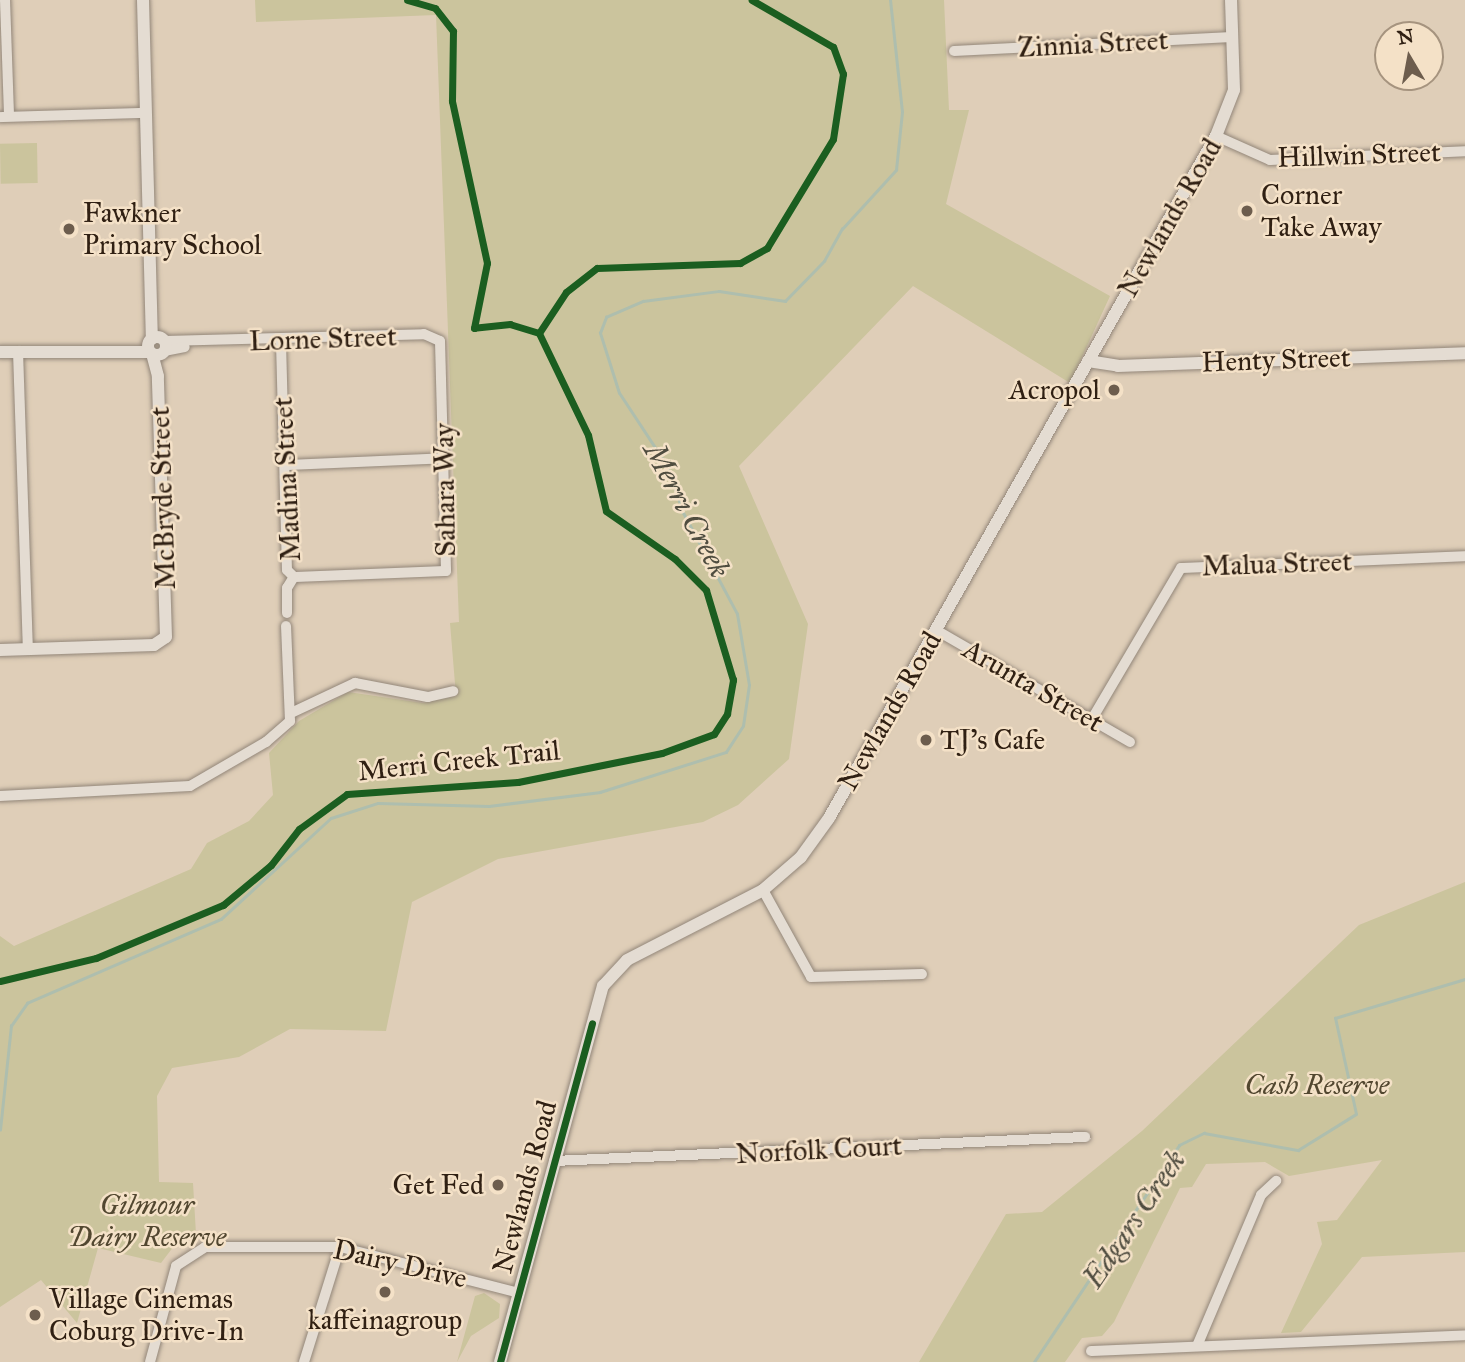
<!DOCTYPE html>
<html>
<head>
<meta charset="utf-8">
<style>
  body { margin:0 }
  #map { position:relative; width:1465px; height:1362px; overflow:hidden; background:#dfceb8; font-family:"IM FELL Great Primer",serif }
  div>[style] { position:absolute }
  .green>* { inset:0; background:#cbc49d; transform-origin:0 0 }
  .stream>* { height:2.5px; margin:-1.25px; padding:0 1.25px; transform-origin:1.25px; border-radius:1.25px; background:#aebeae }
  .roads { filter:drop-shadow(0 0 2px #928679) drop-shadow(0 0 2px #928679) }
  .minor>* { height:10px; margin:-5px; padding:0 5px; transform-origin:5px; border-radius:5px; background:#e4dcd2 }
  .tertiary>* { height:12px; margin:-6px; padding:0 6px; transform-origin:6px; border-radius:6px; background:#e4dcd2 }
  .tertiary>.ring { margin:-6px; padding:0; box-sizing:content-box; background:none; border:12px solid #e4dcd2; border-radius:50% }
  .cycleway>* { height:7px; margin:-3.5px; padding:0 3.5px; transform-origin:3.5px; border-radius:3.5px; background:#1b5e20 }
  .dots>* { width:19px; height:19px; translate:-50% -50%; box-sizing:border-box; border:4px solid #f4e1c7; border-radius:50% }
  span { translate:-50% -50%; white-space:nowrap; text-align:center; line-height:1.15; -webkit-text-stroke:5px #f4e1c7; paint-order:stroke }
  .street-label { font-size:28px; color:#302013 }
  .poi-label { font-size:28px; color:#302013 }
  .left { translate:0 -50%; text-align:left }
  .right { translate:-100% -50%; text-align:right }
  .park-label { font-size:28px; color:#524730; font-style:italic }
  .water-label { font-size:30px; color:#504d40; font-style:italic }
  .north { position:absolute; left:1374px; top:21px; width:70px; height:70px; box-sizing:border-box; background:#f4e1c7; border:2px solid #a6947f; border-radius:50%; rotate:350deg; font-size:19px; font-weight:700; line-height:28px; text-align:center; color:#302013 }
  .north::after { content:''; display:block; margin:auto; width:24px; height:32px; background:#6d5d4d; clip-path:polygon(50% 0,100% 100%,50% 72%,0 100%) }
</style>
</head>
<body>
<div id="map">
  <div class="green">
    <i style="clip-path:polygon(255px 0,944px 0,949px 110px,969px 110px,946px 204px,1110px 296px,1070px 383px,913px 286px,739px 466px,808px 624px,789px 759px,738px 805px,703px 822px,498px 859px,412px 902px,386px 1031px,290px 1029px,239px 1057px,172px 1068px,157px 1096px,159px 1182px,193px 1183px,196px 1234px,177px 1242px,161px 1263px,98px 1248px,77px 1323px,41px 1280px,0 1307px,0 936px,14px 946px,191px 869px,207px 843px,249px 821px,273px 795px,269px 753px,299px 721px,348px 692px,423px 703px,456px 696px,450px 623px,459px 622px,436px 15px,256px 22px)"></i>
    <i style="left:37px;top:143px;width:40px;height:37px;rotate:89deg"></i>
    <i style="clip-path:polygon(1465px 882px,1465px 1252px,1362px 1257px,1301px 1332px,1281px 1333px,1322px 1244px,1317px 1222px,1337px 1220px,1382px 1160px,1289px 1176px,1265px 1162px,1206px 1164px,1192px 1187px,1180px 1188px,1114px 1322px,1102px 1336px,1082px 1338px,1065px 1362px,919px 1362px,1006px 1214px,1042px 1212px,1142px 1131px,1359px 925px)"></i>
    <i style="clip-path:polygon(484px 1293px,500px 1304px,499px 1318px,471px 1336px,457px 1362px,475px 1296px)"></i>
  </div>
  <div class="stream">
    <i style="left:0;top:1130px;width:105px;rotate:-84deg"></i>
    <i style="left:11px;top:1026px;width:28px;rotate:-55deg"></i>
    <i style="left:27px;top:1003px;width:211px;rotate:-23.4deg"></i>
    <i style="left:221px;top:919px;width:149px;rotate:-42.6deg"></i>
    <i style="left:331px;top:818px;width:49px;rotate:-17.7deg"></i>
    <i style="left:378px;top:803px;width:111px;rotate:1.5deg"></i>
    <i style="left:489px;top:806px;width:112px;rotate:-7.2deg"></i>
    <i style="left:600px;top:792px;width:132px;rotate:-17.6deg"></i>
    <i style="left:726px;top:752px;width:31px;rotate:-57deg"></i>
    <i style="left:743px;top:726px;width:41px;rotate:-81.7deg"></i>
    <i style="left:749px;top:685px;width:72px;rotate:-99.6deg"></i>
    <i style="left:737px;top:614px;width:115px;rotate:-118.1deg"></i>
    <i style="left:683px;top:513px;width:50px;rotate:-108.8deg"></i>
    <i style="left:667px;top:466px;width:87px;rotate:-123.3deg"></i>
    <i style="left:619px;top:393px;width:63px;rotate:-107.6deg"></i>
    <i style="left:600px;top:333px;width:17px;rotate:-69deg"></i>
    <i style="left:606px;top:317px;width:40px;rotate:-23.4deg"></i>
    <i style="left:643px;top:301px;width:77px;rotate:-7.5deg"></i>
    <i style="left:719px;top:291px;width:67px;rotate:8.6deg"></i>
    <i style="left:785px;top:301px;width:56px;rotate:-45.7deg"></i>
    <i style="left:824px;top:261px;width:37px;rotate:-61deg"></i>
    <i style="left:842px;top:229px;width:80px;rotate:-47.5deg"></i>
    <i style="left:896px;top:170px;width:58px;rotate:-84.1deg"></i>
    <i style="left:902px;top:112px;width:113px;rotate:-96.1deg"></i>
    <i style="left:1034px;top:1362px;width:261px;rotate:-56.2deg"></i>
    <i style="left:1179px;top:1145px;width:28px;rotate:-26deg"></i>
    <i style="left:1204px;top:1133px;width:96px;rotate:10.3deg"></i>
    <i style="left:1298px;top:1150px;width:68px;rotate:-31.8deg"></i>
    <i style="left:1356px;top:1114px;width:98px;rotate:-102.3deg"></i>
    <i style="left:1335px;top:1018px;width:136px;rotate:-16.7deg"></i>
  </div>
  <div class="roads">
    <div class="minor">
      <i style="left:5px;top:0;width:116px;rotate:88deg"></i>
      <i style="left:954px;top:51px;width:278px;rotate:-2.9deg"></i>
      <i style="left:0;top:117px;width:143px;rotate:-1.6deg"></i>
      <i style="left:1216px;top:136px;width:59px;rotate:24deg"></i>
      <i style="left:1270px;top:160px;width:195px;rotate:-2.6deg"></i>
      <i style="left:165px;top:341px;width:259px;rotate:-1.5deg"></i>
      <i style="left:424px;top:334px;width:17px;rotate:24deg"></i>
      <i style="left:440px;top:341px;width:230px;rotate:88.5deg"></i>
      <i style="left:446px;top:571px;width:152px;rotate:177.7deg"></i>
      <i style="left:281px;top:342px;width:228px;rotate:88.5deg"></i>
      <i style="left:287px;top:570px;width:10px;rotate:45deg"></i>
      <i style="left:18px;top:351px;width:298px;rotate:88.1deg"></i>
      <i style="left:164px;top:351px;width:21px;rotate:-11deg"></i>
      <i style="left:287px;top:465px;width:158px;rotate:-2.5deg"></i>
      <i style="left:287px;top:613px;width:25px;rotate:-90deg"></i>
      <i style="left:287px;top:588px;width:13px;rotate:-58deg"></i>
      <i style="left:936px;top:630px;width:224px;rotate:30deg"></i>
      <i style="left:291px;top:713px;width:71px;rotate:-25.1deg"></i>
      <i style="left:355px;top:683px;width:74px;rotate:10.9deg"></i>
      <i style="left:428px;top:697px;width:26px;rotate:-13deg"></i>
      <i style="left:1092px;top:719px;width:175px;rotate:-59.5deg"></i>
      <i style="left:1181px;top:568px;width:284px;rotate:-2.4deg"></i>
      <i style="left:0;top:796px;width:190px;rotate:-3deg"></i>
      <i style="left:190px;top:786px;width:88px;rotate:-30.1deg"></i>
      <i style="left:266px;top:742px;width:32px;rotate:-41deg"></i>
      <i style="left:290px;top:721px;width:95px;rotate:-92.4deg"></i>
      <i style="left:763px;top:890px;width:99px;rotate:61.1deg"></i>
      <i style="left:811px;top:977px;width:111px;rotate:-1.5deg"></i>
      <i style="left:554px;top:1161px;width:532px;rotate:-2.59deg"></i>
      <i style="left:1197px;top:1346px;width:164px;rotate:-67deg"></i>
      <i style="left:1261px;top:1195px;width:21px;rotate:-43deg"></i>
      <i style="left:1091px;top:1351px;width:374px;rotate:-2.4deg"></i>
      <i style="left:150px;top:1362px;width:99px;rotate:-74.8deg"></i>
      <i style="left:176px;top:1266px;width:35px;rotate:-33deg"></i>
      <i style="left:205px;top:1247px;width:135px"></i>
      <i style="left:340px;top:1247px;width:185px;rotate:14.4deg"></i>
      <i style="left:304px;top:1362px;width:121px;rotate:-72.6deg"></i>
    </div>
    <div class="tertiary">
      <i style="left:143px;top:0;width:339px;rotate:88.5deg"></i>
      <i class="ring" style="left:148px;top:337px;width:6px;height:6px"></i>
      <i style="left:0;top:352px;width:150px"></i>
      <i style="left:1088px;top:361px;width:30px;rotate:9deg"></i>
      <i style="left:1118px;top:366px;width:347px;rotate:-2.1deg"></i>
      <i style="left:0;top:650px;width:154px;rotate:-1.9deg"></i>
      <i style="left:154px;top:645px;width:14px;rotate:-34deg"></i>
      <i style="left:166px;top:637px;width:261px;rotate:-91.8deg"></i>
      <i style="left:158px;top:376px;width:23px;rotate:-105deg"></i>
      <i style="left:500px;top:1362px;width:390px;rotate:-74.7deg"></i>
      <i style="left:603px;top:986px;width:35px;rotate:-47deg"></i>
      <i style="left:627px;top:960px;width:153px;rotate:-27.2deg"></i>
      <i style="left:763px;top:890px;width:50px;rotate:-41deg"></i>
      <i style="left:801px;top:857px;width:48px;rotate:-54.3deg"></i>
      <i style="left:829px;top:818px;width:784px;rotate:-60.43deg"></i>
      <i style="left:1216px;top:136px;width:49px;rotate:-68.6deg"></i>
      <i style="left:1234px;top:90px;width:90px;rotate:-91.9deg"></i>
    </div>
  </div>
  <div class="cycleway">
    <i style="left:539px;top:333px;width:49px;rotate:-56.6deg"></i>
    <i style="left:566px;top:292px;width:39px;rotate:-38deg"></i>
    <i style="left:597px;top:268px;width:143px;rotate:-2deg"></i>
    <i style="left:740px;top:263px;width:31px;rotate:-29deg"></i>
    <i style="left:767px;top:248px;width:127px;rotate:-58.8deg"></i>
    <i style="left:833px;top:139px;width:66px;rotate:-81.3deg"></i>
    <i style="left:843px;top:74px;width:29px;rotate:-110deg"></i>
    <i style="left:833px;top:47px;width:94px;rotate:-149.9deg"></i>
    <i style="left:0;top:981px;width:99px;rotate:-13.5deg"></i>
    <i style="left:96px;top:958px;width:138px;rotate:-22.7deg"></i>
    <i style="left:223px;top:905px;width:62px;rotate:-39.8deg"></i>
    <i style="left:271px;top:865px;width:46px;rotate:-52.1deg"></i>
    <i style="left:299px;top:829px;width:59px;rotate:-36.1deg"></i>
    <i style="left:347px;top:794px;width:171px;rotate:-4deg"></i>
    <i style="left:518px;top:782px;width:147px;rotate:-11.4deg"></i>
    <i style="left:662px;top:753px;width:55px;rotate:-20.1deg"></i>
    <i style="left:714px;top:734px;width:24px;rotate:-57deg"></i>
    <i style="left:727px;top:714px;width:35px;rotate:-80deg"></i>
    <i style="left:733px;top:680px;width:94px;rotate:-106.7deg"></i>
    <i style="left:706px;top:590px;width:44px;rotate:-135deg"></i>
    <i style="left:675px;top:559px;width:84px;rotate:-145.2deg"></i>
    <i style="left:606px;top:511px;width:78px;rotate:-103.3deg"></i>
    <i style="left:588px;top:435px;width:113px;rotate:-115.7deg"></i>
    <i style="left:539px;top:333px;width:30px;rotate:-163deg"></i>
    <i style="left:510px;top:324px;width:36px;rotate:174deg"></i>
    <i style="left:474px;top:328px;width:66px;rotate:-78.7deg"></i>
    <i style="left:487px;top:263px;width:166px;rotate:-102.2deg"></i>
    <i style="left:452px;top:101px;width:70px;rotate:-89.2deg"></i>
    <i style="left:453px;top:31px;width:29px;rotate:-128deg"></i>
    <i style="left:435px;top:8px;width:29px;rotate:-164deg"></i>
    <i style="left:500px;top:1362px;width:351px;rotate:-74.8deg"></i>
  </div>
  <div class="dots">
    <i style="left:1247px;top:211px;background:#6d5d4d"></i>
    <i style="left:69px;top:229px;background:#6d5d4d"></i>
    <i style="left:1114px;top:390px;background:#6d5d4d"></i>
    <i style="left:926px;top:740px;background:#6d5d4d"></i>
    <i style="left:498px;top:1185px;background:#6d5d4d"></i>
    <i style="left:385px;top:1292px;background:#6d5d4d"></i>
    <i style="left:35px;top:1315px;background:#6d5d4d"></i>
  </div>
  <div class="street-label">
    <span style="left:1093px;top:44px;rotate:-3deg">Zinnia Street</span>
    <span style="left:1359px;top:155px;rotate:-2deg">Hillwin Street</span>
    <span style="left:1170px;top:218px;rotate:-60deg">Newlands Road</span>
    <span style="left:323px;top:339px;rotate:-2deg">Lorne Street</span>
    <span style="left:1276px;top:360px;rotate:-2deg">Henty Street</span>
    <span style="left:287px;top:479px;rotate:-93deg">Madina Street</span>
    <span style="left:445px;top:490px;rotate:-91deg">Sahara Way</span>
    <span style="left:163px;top:498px;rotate:-92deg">McBryde Street</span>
    <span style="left:1277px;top:564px;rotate:-2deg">Malua Street</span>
    <span style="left:1033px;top:686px;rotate:30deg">Arunta Street</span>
    <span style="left:890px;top:711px;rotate:-60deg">Newlands Road</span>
    <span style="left:459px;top:761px;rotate:-6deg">Merri Creek Trail</span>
    <span style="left:819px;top:1150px;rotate:-3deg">Norfolk Court</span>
    <span style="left:525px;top:1187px;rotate:-75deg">Newlands Road</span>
    <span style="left:400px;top:1264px;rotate:13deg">Dairy Drive</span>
  </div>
  <div class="poi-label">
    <span class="left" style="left:1261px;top:211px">Corner<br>Take Away</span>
    <span class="left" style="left:83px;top:229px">Fawkner<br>Primary School</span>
    <span class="right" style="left:1100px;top:390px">Acropol</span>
    <span class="left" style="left:940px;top:740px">TJ's Cafe</span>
    <span class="right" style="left:484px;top:1185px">Get Fed</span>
    <span class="left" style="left:49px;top:1315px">Village Cinemas<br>Coburg Drive-In</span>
    <span style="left:385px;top:1320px">kaffeinagroup</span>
  </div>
  <div class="park-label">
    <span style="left:1317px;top:1085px">Cash Reserve</span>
    <span style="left:147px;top:1221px">Gilmour<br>Dairy Reserve</span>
  </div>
  <div class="water-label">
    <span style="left:687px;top:510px;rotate:62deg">Merri Creek</span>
    <span style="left:1134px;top:1219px;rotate:-56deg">Edgars Creek</span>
  </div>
  <div class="north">N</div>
</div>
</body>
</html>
